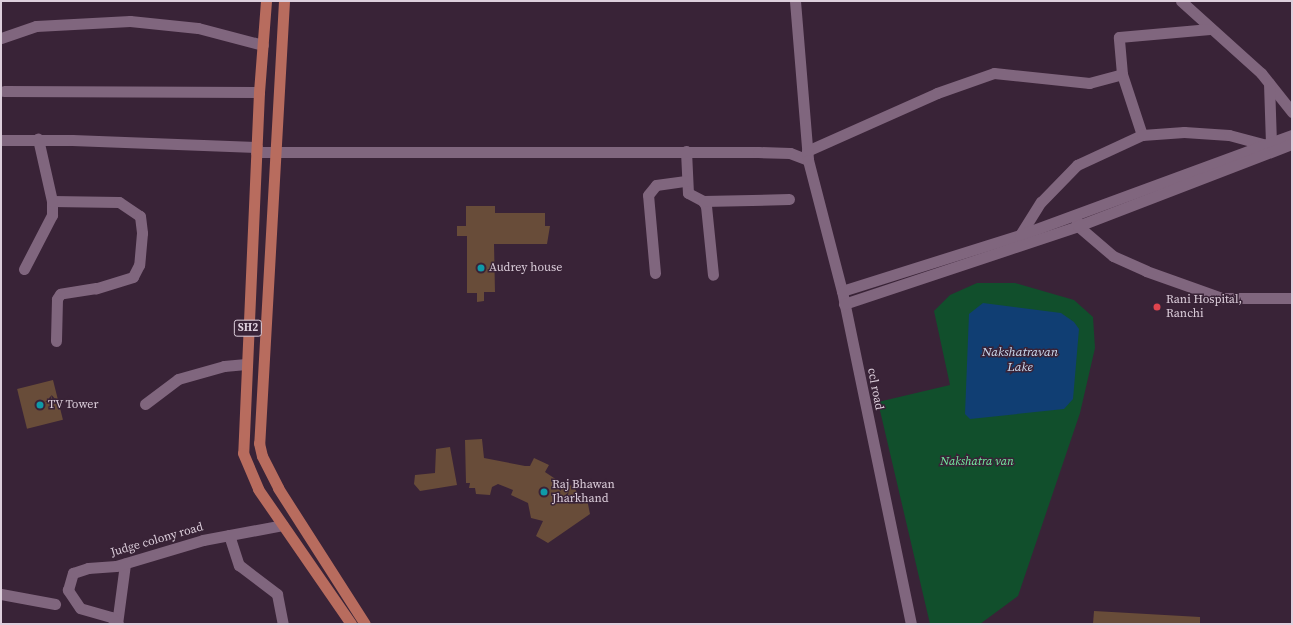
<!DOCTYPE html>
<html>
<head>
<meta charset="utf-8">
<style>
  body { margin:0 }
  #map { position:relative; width:1293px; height:625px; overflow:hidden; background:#392337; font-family:"Source Serif 4",serif }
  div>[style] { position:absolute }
  .green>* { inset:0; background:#114f2c }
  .water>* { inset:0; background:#103e73 }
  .building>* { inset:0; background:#684c39; transform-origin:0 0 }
  .minor>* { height:11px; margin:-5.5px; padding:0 5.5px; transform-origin:5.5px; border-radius:5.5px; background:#80667e }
  .tertiary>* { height:11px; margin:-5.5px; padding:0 5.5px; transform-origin:5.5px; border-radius:5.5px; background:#80667e }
  .secondary>* { height:11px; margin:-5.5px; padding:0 5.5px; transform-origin:5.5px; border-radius:5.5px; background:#80667e }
  .primary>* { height:11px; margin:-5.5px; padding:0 5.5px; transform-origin:5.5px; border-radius:5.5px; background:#b86c5e }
  .dots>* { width:11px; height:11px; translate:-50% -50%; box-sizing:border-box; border:2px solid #392337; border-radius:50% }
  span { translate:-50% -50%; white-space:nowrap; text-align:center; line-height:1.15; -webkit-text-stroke:3px #392337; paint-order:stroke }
  .shield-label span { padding:1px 3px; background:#392337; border:1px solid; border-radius:3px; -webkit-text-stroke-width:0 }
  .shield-label { font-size:11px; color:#ddcfdc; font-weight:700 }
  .poi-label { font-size:12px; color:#ddcfdc }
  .left { translate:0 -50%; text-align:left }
  .street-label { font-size:12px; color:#ddcfdc }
  .park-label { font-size:12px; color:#74f3a3; font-style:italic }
  .water-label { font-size:13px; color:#ceddf1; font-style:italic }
  .frame { position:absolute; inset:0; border:2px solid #ddcfdc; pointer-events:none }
</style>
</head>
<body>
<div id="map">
  <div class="green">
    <i style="clip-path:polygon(977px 283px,1015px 283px,1074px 300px,1093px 317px,1095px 348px,1080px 413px,1018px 596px,980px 624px,930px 624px,878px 402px,950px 385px,934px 311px,950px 295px)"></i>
  </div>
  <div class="water">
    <i style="clip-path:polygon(983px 303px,1061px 313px,1074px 322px,1079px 329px,1073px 399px,1064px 409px,970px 419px,965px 414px,969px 314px)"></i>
  </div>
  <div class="building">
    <i style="clip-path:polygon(466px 206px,495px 206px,495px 213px,545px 213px,545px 226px,550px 226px,547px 244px,494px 244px,495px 292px,484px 292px,484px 301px,477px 302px,477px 293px,467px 293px,467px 236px,457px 236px,457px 226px,466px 226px)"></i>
    <i style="left:53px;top:380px;width:41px;height:37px;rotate:76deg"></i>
    <i style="clip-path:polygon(482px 439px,484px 458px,525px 466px,530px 466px,534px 458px,549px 465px,545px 472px,563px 484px,573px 486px,580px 497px,587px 499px,590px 514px,548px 543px,536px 536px,543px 521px,531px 518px,528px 503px,511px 495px,513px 490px,498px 484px,492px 487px,490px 495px,476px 494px,475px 488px,469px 488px,470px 483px,466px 483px,465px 440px)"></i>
    <i style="clip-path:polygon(450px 447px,457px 485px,420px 491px,414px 484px,415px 475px,435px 473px,436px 449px)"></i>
    <i style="clip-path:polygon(1094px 611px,1200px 617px,1200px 624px,1093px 624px)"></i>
  </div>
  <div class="minor">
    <i style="left:1181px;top:1px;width:108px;rotate:42deg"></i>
    <i style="left:1261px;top:73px;width:50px;rotate:51.5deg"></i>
    <i style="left:1px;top:38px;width:37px;rotate:-19deg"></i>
    <i style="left:36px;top:26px;width:94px;rotate:-3deg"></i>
    <i style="left:130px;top:21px;width:68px;rotate:5.9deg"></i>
    <i style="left:198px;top:28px;width:67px;rotate:14.7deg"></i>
    <i style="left:1269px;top:83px;width:60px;rotate:88.1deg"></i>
    <i style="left:4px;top:91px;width:255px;rotate:0.2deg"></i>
    <i style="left:1142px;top:135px;width:64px;rotate:-108.2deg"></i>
    <i style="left:1122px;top:74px;width:37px;rotate:-95deg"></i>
    <i style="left:1119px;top:37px;width:91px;rotate:-5deg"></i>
    <i style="left:686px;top:151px;width:42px;rotate:87.3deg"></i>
    <i style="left:688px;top:193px;width:17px;rotate:28deg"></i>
    <i style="left:703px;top:201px;width:6px;rotate:59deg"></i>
    <i style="left:706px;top:206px;width:69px;rotate:84.2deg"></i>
    <i style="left:807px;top:151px;width:142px;rotate:-24deg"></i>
    <i style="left:937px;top:93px;width:60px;rotate:-19.3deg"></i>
    <i style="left:994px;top:73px;width:96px;rotate:6deg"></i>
    <i style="left:1089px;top:83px;width:34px;rotate:-15deg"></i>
    <i style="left:256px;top:152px;width:502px"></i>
    <i style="left:758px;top:152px;width:32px;rotate:2deg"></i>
    <i style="left:790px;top:153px;width:19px;rotate:21deg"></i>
    <i style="left:52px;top:201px;width:67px;rotate:0.9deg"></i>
    <i style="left:119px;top:202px;width:25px;rotate:34deg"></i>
    <i style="left:140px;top:216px;width:17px;rotate:83deg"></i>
    <i style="left:142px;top:233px;width:32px;rotate:95deg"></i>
    <i style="left:139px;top:265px;width:13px;rotate:117deg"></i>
    <i style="left:133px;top:277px;width:39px;rotate:163deg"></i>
    <i style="left:96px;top:288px;width:36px;rotate:171deg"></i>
    <i style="left:60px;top:294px;width:6px;rotate:121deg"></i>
    <i style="left:57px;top:299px;width:42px;rotate:91.4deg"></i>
    <i style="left:703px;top:201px;width:86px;rotate:-1.3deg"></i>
    <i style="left:1076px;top:218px;width:8px;rotate:76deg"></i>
    <i style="left:1078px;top:226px;width:46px;rotate:40.6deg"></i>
    <i style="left:1113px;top:256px;width:36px;rotate:24deg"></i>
    <i style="left:1146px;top:271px;width:81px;rotate:19.6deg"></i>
    <i style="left:1222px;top:298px;width:70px"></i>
    <i style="left:1020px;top:235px;width:39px;rotate:-58deg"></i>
    <i style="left:1041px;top:202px;width:52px;rotate:-45.8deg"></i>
    <i style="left:1077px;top:165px;width:72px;rotate:-24.8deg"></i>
    <i style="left:1142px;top:135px;width:42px;rotate:-4.1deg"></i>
    <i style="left:1184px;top:132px;width:45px;rotate:3.8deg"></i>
    <i style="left:1229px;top:135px;width:38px;rotate:15deg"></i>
    <i style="left:24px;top:269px;width:61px;rotate:-62.6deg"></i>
    <i style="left:52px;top:215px;width:14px;rotate:-90deg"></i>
    <i style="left:52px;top:201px;width:64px;rotate:-102.7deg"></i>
    <i style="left:655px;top:273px;width:78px;rotate:-95.1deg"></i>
    <i style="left:648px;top:195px;width:13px;rotate:-51deg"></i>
    <i style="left:656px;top:185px;width:30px;rotate:-8deg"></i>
    <i style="left:145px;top:404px;width:41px;rotate:-37.1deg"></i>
    <i style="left:178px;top:379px;width:48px;rotate:-15.8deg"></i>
    <i style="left:224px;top:366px;width:22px;rotate:-5deg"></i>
    <i style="left:229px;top:535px;width:32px;rotate:72deg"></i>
    <i style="left:239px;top:565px;width:48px;rotate:37.3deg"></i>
    <i style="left:277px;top:594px;width:31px;rotate:79deg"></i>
    <i style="left:1px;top:594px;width:55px;rotate:10.5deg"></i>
    <i style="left:117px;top:624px;width:61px;rotate:-82.4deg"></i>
    <i style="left:118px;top:624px;width:10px;rotate:-135deg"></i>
    <i style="left:111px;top:617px;width:32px;rotate:-164deg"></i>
    <i style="left:80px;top:608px;width:22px;rotate:-124deg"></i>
    <i style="left:68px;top:590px;width:18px;rotate:-74deg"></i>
    <i style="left:73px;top:573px;width:16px;rotate:-18deg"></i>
    <i style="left:88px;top:568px;width:28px;rotate:-4deg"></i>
    <i style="left:116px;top:566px;width:91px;rotate:-16.6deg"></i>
    <i style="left:203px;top:540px;width:81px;rotate:-10.6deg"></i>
  </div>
  <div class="tertiary">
    <i style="left:795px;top:1px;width:160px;rotate:85.3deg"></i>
    <i style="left:808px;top:160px;width:135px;rotate:75.5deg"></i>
    <i style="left:842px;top:291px;width:340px;rotate:78.3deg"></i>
    <i style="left:1px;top:140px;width:71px"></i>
    <i style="left:72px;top:140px;width:185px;rotate:2.2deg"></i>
  </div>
  <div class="secondary">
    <i style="left:842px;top:291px;width:187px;rotate:-17.5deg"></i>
    <i style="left:1020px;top:235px;width:290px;rotate:-20.2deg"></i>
    <i style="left:844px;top:304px;width:247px;rotate:-18.4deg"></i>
    <i style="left:1078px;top:226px;width:229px;rotate:-21deg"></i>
  </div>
  <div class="primary">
    <i style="left:266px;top:1px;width:91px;rotate:94.4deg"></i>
    <i style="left:259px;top:92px;width:361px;rotate:92.5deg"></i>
    <i style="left:243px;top:453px;width:39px;rotate:67deg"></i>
    <i style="left:258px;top:489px;width:164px;rotate:55.4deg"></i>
    <i style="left:284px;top:1px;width:443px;rotate:93.2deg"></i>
    <i style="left:259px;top:443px;width:13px;rotate:77deg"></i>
    <i style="left:262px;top:456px;width:36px;rotate:63deg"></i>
    <i style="left:278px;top:488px;width:161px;rotate:57.4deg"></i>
  </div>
  <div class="dots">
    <i style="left:481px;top:268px;background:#0f9aa8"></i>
    <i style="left:1157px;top:307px;background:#e0444e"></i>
    <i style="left:40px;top:405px;background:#0f9aa8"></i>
    <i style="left:544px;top:492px;background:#0f9aa8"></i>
  </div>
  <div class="shield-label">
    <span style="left:248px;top:328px">SH2</span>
  </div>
  <div class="poi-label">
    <span class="left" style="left:489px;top:268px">Audrey house</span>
    <span class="left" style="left:1166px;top:307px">Rani Hospital,<br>Ranchi</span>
    <span class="left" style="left:48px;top:405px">TV Tower</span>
    <span class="left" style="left:552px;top:492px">Raj Bhawan<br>Jharkhand</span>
  </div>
  <div class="street-label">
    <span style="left:875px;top:389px;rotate:79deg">ccl road</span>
    <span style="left:157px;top:540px;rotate:-16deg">Judge colony road</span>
  </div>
  <div class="park-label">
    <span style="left:977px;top:462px">Nakshatra van</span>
  </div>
  <div class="water-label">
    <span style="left:1020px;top:360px">Nakshatravan<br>Lake</span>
  </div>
  <div class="frame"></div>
</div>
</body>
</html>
